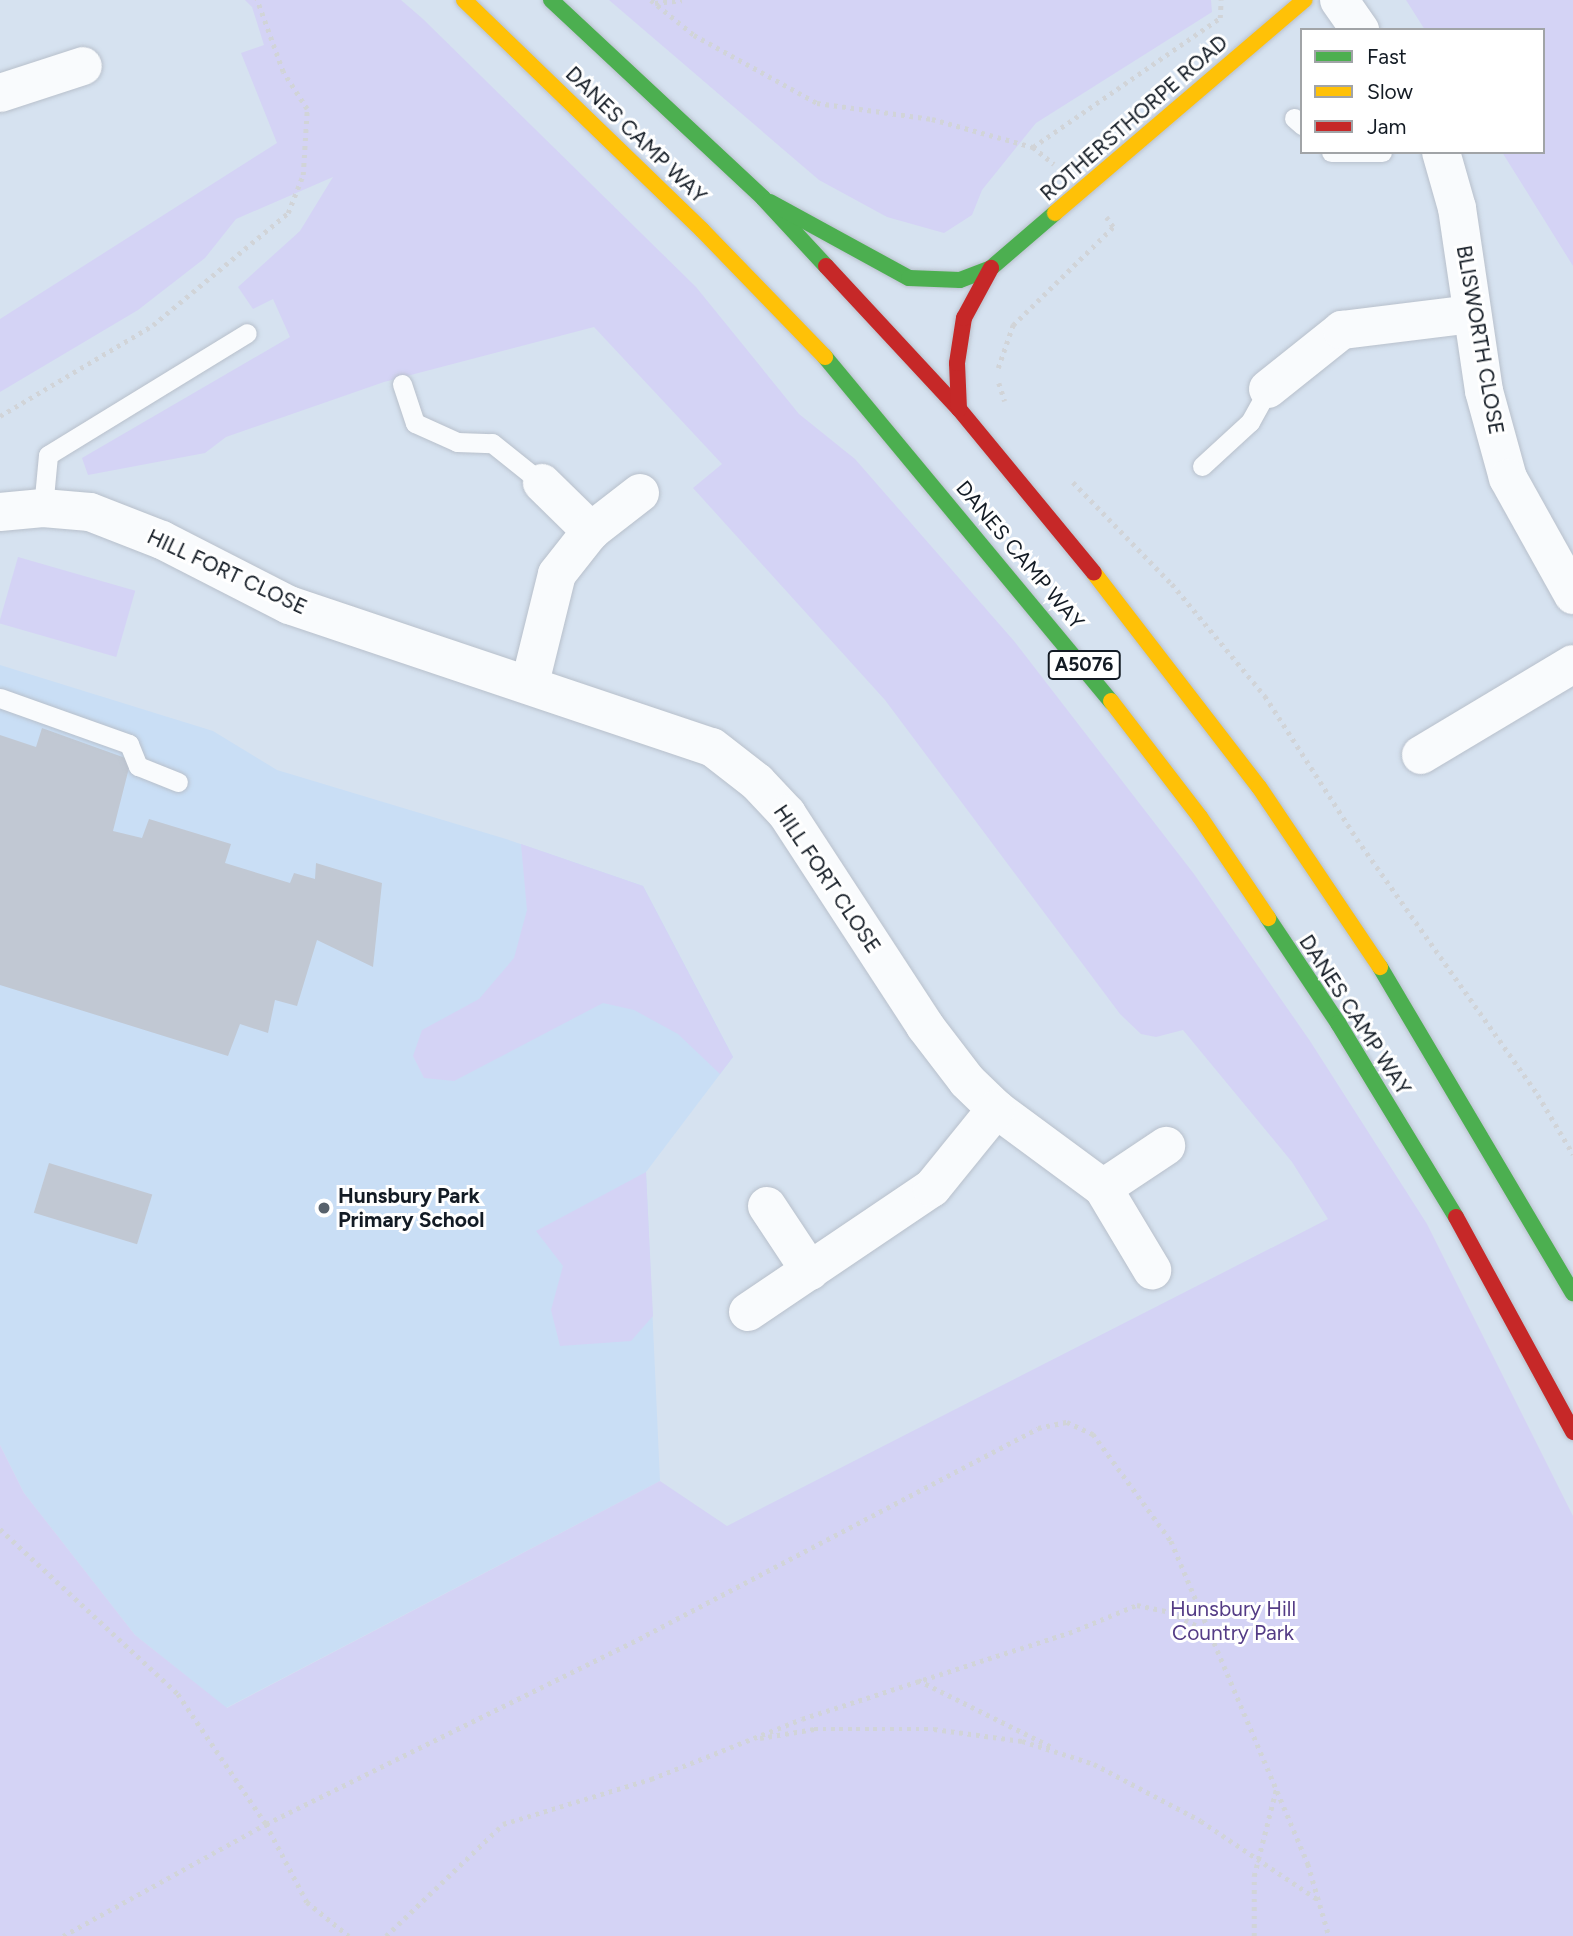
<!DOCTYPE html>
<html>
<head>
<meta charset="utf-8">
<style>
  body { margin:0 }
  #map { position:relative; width:1573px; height:1936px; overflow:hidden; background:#d6e2f0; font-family:Figtree,sans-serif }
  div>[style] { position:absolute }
  .built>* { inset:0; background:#c9def5 }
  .green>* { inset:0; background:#d4d3f5; transform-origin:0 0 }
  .building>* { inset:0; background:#c1c8d3; transform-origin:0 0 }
  .path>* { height:4.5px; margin-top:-2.25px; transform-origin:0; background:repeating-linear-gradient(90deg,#d1d4d8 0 3.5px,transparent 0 8.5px) }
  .roads { filter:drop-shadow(0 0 2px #b8c0cb) drop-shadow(0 0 2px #b8c0cb) }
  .lane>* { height:19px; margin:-9.5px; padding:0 9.5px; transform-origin:9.5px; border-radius:9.5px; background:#f9fbfd }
  .street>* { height:38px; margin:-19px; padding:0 19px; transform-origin:19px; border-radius:19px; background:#f9fbfd }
  .fast>* { height:16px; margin:-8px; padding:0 8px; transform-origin:8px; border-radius:8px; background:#4caf50 }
  .slow>* { height:16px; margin:-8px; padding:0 8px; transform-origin:8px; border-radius:8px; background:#ffc107 }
  .jam>* { height:16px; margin:-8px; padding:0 8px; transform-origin:8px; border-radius:8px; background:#c62828 }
  .dots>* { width:19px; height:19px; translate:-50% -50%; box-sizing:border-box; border:4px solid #fff; border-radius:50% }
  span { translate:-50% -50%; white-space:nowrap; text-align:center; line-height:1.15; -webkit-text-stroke:6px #fff; paint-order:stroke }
  .shield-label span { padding:2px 5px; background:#fff; border:2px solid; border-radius:5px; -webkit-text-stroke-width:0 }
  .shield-label { font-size:19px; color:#131b24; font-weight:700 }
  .street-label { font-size:21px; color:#131b24 }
  .poi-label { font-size:21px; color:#131b24; font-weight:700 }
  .left { translate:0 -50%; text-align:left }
  .park-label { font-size:21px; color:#543c86 }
  .legend { position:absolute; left:1300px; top:28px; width:245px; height:126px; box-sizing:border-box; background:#fff; border:2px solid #a1a4a7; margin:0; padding:9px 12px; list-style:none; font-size:21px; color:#131b24 }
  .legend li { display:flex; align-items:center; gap:14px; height:35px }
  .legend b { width:35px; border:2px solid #a1a4a7 }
</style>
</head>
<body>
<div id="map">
  <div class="built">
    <i style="clip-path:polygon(0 665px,213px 731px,277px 770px,506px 839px,643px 886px,733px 1057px,646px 1172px,660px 1481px,226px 1708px,135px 1635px,24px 1493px,0 1445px)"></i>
  </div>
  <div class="green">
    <i style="clip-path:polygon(245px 0,401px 0,423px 19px,696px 287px,799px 414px,855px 459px,1014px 641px,1194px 874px,1310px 1041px,1427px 1224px,1573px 1516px,1573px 1936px,0 1936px,0 1445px,24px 1493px,135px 1635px,227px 1708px,660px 1481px,727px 1526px,1328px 1219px,1292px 1162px,1183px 1030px,1156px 1037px,1141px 1034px,1120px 1014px,885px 700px,693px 488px,722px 464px,594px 327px,384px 382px,226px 437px,205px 453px,88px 475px,82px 458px,290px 337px,273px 299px,253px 309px,238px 287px,300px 231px,333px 177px,236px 219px,205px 258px,138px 310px,0 392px,0 319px,277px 143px,241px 53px,264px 45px,252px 7px)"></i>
    <i style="clip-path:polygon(609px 0,1211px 0,1212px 12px,1036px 123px,982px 190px,972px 215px,944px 233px,887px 217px,819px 180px)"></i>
    <i style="clip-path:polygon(1406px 0,1573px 0,1573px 266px,1502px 152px,1543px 152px,1543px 30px,1425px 30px)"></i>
    <i style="left:18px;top:557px;width:122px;height:69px;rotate:16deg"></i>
    <i style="clip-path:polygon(521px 844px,643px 886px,733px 1057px,720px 1074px,678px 1034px,634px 1010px,603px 1003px,454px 1081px,424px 1078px,413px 1056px,422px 1030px,479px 999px,514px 958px,527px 910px)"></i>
    <i style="clip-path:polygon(646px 1172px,653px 1316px,631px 1341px,560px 1346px,551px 1310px,563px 1266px,536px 1231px)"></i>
  </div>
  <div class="building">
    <i style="clip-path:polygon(42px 728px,131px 760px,113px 831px,142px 838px,149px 819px,231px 844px,225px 863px,290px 883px,294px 873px,315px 879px,316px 863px,382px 883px,373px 967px,317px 940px,297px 1006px,275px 1000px,268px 1033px,240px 1024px,228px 1056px,0 985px,0 735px,36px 747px)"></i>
    <i style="left:49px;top:1163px;width:108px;height:52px;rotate:17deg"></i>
  </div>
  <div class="path">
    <i style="left:651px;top:0;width:55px;rotate:39.1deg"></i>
    <i style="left:694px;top:35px;width:141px;rotate:28.9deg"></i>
    <i style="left:817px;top:103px;width:116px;rotate:7.9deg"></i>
    <i style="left:932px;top:119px;width:105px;rotate:15.5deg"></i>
    <i style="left:1033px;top:147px;width:27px;rotate:39deg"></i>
    <i style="left:655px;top:3px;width:27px;rotate:-6deg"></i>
    <i style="left:1033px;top:147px;width:227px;rotate:-34.6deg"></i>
    <i style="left:1220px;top:18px;width:18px;rotate:-87deg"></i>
    <i style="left:998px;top:368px;width:46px;rotate:-70.8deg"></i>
    <i style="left:1013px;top:325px;width:140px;rotate:-44.4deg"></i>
    <i style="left:1113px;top:227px;width:12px;rotate:-125deg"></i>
    <i style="left:999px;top:383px;width:19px;rotate:72deg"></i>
    <i style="left:0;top:416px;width:178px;rotate:-30.7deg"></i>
    <i style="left:153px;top:325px;width:175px;rotate:-39.7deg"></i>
    <i style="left:288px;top:213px;width:41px;rotate:-68.5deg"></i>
    <i style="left:303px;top:175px;width:66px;rotate:-86.5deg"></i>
    <i style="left:307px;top:109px;width:44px;rotate:-123deg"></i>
    <i style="left:283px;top:72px;width:77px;rotate:-109.9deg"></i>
    <i style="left:1073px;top:482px;width:142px;rotate:45.9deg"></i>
    <i style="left:1172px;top:584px;width:146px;rotate:50.3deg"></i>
    <i style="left:1265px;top:696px;width:170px;rotate:57.2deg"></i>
    <i style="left:1357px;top:839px;width:314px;rotate:54.7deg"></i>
    <i style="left:1538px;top:1095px;width:69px;rotate:59.3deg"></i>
    <i style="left:0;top:1529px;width:243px;rotate:42.8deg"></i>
    <i style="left:178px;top:1694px;width:157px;rotate:55.9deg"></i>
    <i style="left:266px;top:1824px;width:88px;rotate:62.3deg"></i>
    <i style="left:307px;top:1902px;width:54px;rotate:39deg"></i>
    <i style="left:918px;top:1680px;width:152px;rotate:26.6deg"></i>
    <i style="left:760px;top:1738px;width:55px;rotate:-9.5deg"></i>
    <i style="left:814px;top:1729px;width:120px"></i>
    <i style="left:934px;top:1729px;width:89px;rotate:7.8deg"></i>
    <i style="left:1022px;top:1741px;width:76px;rotate:17.7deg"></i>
    <i style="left:1094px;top:1764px;width:121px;rotate:28deg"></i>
    <i style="left:1201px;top:1821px;width:140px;rotate:33.9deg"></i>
    <i style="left:63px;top:1936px;width:232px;rotate:-28.9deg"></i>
    <i style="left:266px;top:1824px;width:424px;rotate:-26.4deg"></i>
    <i style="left:646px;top:1635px;width:443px;rotate:-27.8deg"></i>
    <i style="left:1038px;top:1428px;width:30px;rotate:-12deg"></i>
    <i style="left:1067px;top:1422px;width:29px;rotate:25deg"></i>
    <i style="left:1093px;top:1434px;width:132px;rotate:53.9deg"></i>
    <i style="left:1171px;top:1541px;width:351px;rotate:67deg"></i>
    <i style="left:1308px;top:1864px;width:75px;rotate:73.7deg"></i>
    <i style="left:386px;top:1936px;width:162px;rotate:-43.7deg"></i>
    <i style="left:503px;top:1824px;width:155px;rotate:-16.9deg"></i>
    <i style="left:651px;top:1779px;width:162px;rotate:-21.7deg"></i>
    <i style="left:802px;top:1719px;width:281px;rotate:-17.9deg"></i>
    <i style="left:1069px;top:1633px;width:74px;rotate:-22.4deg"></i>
    <i style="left:1137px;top:1605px;width:34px;rotate:12deg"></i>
    <i style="left:1170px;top:1612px;width:42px;rotate:27.2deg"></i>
    <i style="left:1254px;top:1936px;width:60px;rotate:-90deg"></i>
    <i style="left:1254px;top:1876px;width:89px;rotate:-75.7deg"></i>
  </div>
  <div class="roads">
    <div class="lane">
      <i style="left:1294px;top:118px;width:11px;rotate:41deg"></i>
      <i style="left:1331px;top:152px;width:51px"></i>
      <i style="left:402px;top:384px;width:41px;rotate:71.6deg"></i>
      <i style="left:415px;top:423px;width:46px;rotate:24.3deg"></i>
      <i style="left:457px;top:442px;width:35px;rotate:2deg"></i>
      <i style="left:492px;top:443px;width:64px;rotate:38.7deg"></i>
      <i style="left:1202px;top:466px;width:65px;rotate:-42.5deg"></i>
      <i style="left:1250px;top:422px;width:38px;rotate:-61deg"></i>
      <i style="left:43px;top:508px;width:53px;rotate:-84.6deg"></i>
      <i style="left:48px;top:455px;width:233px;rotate:-31.5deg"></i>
      <i style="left:0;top:698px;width:137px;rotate:19.6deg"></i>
      <i style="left:129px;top:744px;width:24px;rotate:68deg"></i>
      <i style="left:138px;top:766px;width:43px;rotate:21.8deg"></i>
    </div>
    <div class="street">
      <i style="left:1339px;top:0;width:37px;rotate:55deg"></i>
      <i style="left:0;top:93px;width:87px;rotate:-18deg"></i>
      <i style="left:1441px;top:152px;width:58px;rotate:74.1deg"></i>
      <i style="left:1457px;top:208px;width:185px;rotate:81.6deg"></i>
      <i style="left:1484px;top:391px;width:90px;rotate:74.6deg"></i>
      <i style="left:1508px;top:478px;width:134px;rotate:60.9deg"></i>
      <i style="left:1268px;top:389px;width:95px;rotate:-38.6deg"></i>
      <i style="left:1342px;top:330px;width:131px;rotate:-7deg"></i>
      <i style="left:542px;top:483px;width:69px;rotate:44.4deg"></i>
      <i style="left:0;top:512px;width:43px;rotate:-5.3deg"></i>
      <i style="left:43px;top:508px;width:47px;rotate:4.9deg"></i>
      <i style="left:90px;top:512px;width:77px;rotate:21.3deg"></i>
      <i style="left:162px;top:540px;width:143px;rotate:27.1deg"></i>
      <i style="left:289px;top:605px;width:446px;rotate:18.6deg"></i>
      <i style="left:712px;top:747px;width:57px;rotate:37.9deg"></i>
      <i style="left:757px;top:782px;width:44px;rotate:46.8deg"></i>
      <i style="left:787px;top:814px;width:253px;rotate:56.9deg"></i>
      <i style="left:925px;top:1026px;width:69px;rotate:52.6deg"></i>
      <i style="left:967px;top:1081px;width:40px;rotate:44deg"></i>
      <i style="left:996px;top:1109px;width:133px;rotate:36.4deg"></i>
      <i style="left:1103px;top:1188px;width:96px;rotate:59.1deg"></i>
      <i style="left:530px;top:683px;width:112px;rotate:-76.1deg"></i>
      <i style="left:557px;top:574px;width:55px;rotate:-51.7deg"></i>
      <i style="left:591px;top:531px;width:62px;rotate:-37.8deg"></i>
      <i style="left:1421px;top:755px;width:177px;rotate:-30.9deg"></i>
      <i style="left:1103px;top:1188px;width:76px;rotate:-33.7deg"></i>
      <i style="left:767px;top:1206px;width:78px;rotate:56.5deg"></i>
      <i style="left:748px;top:1312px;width:222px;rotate:-34deg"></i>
      <i style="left:932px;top:1188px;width:102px;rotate:-51deg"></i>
    </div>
    <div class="fast">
      <i style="left:551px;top:0;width:290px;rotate:43deg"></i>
      <i style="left:763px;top:198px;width:93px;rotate:47.2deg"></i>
      <i style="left:770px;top:202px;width:158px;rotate:28.7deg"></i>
      <i style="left:909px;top:278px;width:51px;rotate:2.2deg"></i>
      <i style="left:960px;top:280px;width:33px;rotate:-21deg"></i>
      <i style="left:991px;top:268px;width:84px;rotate:-40.7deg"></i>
      <i style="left:825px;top:357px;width:447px;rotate:50.3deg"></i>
      <i style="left:1268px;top:918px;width:126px;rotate:56.3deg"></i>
      <i style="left:1338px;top:1023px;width:227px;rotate:58.7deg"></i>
      <i style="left:1380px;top:967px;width:379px;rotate:59.4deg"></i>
    </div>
    <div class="slow">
      <i style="left:464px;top:0;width:331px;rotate:44deg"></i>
      <i style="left:702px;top:230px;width:177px;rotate:45.9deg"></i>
      <i style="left:1055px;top:213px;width:328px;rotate:-40.5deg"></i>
      <i style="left:1094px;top:573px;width:270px;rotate:52.4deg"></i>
      <i style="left:1259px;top:787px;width:217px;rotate:56.1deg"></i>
      <i style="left:1111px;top:701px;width:146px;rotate:52.5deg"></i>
      <i style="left:1200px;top:817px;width:122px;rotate:56deg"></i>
    </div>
    <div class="jam">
      <i style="left:826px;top:266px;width:195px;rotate:47.1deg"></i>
      <i style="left:959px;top:409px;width:212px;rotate:50.5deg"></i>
      <i style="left:959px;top:409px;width:46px;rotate:-92.5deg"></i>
      <i style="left:957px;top:363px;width:46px;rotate:-81.2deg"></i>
      <i style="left:964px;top:318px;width:57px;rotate:-61.6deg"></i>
      <i style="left:1456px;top:1217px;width:245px;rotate:61.4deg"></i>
    </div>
  </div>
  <div class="dots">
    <i style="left:324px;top:1208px;background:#57616b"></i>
  </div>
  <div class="shield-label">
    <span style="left:1084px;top:665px">A5076</span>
  </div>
  <div class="street-label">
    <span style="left:1134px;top:118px;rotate:-41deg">ROTHERSTHORPE ROAD</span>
    <span style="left:636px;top:135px;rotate:44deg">DANES CAMP WAY</span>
    <span style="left:1480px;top:340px;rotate:80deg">BLISWORTH CLOSE</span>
    <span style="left:1020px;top:555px;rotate:50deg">DANES CAMP WAY</span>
    <span style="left:227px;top:572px;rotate:25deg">HILL FORT CLOSE</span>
    <span style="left:827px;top:879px;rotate:56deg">HILL FORT CLOSE</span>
    <span style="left:1355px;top:1015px;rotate:57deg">DANES CAMP WAY</span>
  </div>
  <div class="poi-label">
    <span class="left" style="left:338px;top:1208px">Hunsbury Park<br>Primary School</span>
  </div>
  <div class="park-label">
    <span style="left:1233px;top:1621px">Hunsbury Hill<br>Country Park</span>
  </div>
  <ul class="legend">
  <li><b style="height:9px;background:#4caf50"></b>Fast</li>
  <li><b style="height:9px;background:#ffc107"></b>Slow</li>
  <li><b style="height:9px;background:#c62828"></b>Jam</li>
  </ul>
</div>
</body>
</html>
